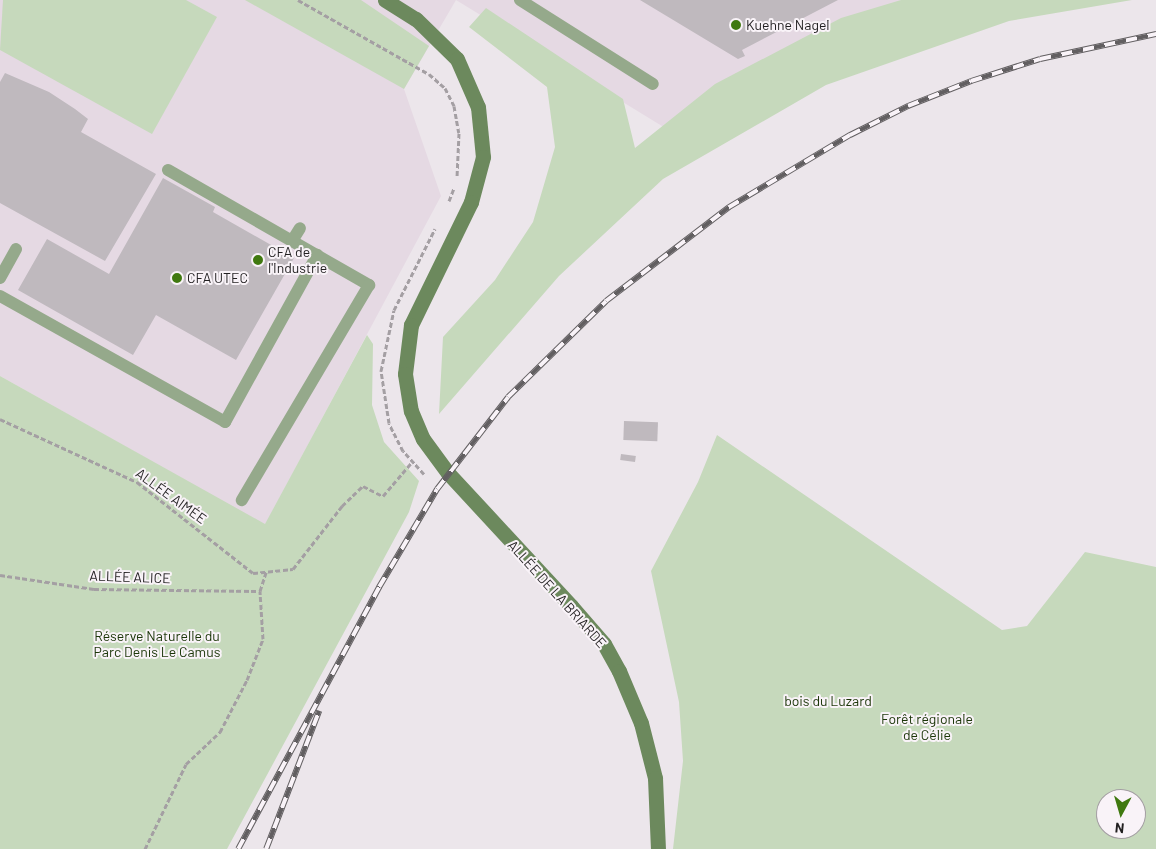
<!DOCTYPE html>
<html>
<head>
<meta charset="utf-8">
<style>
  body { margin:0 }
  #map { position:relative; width:1156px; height:849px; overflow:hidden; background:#ece6eb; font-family:Barlow,sans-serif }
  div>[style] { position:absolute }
  .built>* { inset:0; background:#e5d9e3 }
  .green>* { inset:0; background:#c6d9bc }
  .building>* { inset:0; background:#bfb9be; transform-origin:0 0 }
  .path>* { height:3px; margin-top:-1.5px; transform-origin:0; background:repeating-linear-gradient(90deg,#a49fa3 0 5px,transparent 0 7.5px) }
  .lane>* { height:12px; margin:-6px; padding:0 6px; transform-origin:6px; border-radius:6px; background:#95a98b }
  .secondary>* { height:15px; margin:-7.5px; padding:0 7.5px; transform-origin:7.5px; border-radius:7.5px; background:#6c895d }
  .rail>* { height:5.5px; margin-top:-2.75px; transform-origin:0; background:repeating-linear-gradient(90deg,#f9f3f8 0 11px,#625f61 0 22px); box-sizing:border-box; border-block:1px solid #625f61 }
  .dots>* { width:14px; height:14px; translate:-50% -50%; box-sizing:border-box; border:2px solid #f9f3f8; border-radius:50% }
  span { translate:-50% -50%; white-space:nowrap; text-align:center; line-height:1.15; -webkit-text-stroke:4px #f9f3f8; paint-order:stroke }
  .poi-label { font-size:14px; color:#211f20 }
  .left { translate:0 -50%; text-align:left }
  .street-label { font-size:14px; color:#211f20 }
  .park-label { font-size:14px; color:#1b3608 }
  .north { position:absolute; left:1096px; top:789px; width:50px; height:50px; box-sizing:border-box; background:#f9f3f8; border:1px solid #a39ea2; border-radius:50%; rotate:186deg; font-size:14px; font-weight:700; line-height:20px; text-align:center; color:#211f20 }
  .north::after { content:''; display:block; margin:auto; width:18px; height:22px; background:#407910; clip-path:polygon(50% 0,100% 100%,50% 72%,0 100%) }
</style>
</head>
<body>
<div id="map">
  <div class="built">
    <i style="clip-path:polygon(0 0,901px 0,880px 16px,675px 134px,456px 0,404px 89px,441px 196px,265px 525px,0 376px)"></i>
  </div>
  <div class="green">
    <i style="clip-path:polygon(3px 0,186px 0,217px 17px,152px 134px,0 50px)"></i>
    <i style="clip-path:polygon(245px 0,361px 0,429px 46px,404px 89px)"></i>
    <i style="clip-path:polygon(901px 0,1132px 0,1009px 21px,826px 85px,663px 179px,559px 276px,439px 414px,443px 337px,495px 280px,533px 222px,555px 147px,547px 87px,469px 27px,486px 8px,623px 99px,635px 148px,715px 84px,841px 18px)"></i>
    <i style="clip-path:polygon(367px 335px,373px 344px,372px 405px,384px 442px,419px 481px,409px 512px,227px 849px,0 849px,0 376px,265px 524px)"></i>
    <i style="clip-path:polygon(evenodd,717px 435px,1002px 630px,1027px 626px,1085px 552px,1156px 567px,1156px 849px,673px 849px,683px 761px,679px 702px,651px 571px,698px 482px,717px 435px,1106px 799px,1136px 799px,1136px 829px,1106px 829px,1106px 799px)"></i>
  </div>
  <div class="building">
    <i style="clip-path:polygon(640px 0,838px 0,742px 50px,745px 56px,738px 59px)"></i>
    <i style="clip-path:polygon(5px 73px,49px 92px,75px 109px,88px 119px,81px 132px,156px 174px,105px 261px,0 203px,0 82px)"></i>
    <i style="clip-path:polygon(163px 178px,215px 207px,213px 212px,294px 258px,236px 360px,156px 315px,133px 355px,18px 290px,47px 239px,109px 274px)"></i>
    <i style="left:624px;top:421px;width:34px;height:19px;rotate:2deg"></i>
    <i style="left:621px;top:454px;width:15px;height:6px;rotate:8deg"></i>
  </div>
  <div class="path">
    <i style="left:298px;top:0;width:150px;rotate:29.5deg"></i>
    <i style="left:429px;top:74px;width:21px;rotate:41deg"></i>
    <i style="left:445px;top:88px;width:20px;rotate:63deg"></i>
    <i style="left:454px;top:106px;width:27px;rotate:80deg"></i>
    <i style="left:459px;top:133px;width:44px;rotate:92.6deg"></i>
    <i style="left:449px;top:201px;width:14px;rotate:-69deg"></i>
    <i style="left:0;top:419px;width:151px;rotate:24.7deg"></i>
    <i style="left:137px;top:482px;width:147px;rotate:38.1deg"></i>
    <i style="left:253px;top:573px;width:40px;rotate:-5.7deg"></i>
    <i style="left:293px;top:569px;width:80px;rotate:-52.1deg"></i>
    <i style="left:342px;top:506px;width:29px;rotate:-44deg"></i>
    <i style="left:363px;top:486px;width:22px;rotate:27deg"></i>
    <i style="left:383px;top:496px;width:45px;rotate:-49.5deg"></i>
    <i style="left:424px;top:474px;width:31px;rotate:-132deg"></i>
    <i style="left:403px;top:451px;width:31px;rotate:-117deg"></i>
    <i style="left:389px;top:423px;width:53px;rotate:-98.7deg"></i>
    <i style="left:381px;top:371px;width:62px;rotate:-78deg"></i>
    <i style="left:394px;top:310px;width:91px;rotate:-63.2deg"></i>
    <i style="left:0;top:575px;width:95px;rotate:8.5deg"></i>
    <i style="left:94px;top:589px;width:166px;rotate:0.7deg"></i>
    <i style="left:145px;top:849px;width:94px;rotate:-64.2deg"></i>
    <i style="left:186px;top:764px;width:47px;rotate:-43.3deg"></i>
    <i style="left:220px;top:732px;width:59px;rotate:-62.6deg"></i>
    <i style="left:247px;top:680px;width:44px;rotate:-68.7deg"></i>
    <i style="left:263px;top:639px;width:48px;rotate:-93.6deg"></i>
    <i style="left:260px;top:591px;width:22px;rotate:-72deg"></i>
  </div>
  <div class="lane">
    <i style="left:520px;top:0;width:157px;rotate:32.3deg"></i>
    <i style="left:168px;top:170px;width:232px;rotate:29.8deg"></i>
    <i style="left:369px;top:285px;width:250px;rotate:120.6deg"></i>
    <i style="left:292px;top:241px;width:15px;rotate:-58deg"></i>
    <i style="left:0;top:278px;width:33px;rotate:-61deg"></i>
    <i style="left:0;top:296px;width:258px;rotate:29.2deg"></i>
    <i style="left:225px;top:422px;width:191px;rotate:-61.1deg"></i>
  </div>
  <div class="secondary">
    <i style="left:385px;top:0;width:36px;rotate:32deg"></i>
    <i style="left:416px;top:19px;width:57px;rotate:44.3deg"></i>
    <i style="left:457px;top:59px;width:52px;rotate:66.4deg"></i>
    <i style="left:478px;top:107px;width:50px;rotate:84.3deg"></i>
    <i style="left:483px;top:157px;width:47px;rotate:104.9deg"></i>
    <i style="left:471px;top:202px;width:137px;rotate:116deg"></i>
    <i style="left:411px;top:325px;width:49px;rotate:97deg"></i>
    <i style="left:405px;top:374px;width:37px;rotate:81deg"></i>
    <i style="left:411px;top:411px;width:30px;rotate:67deg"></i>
    <i style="left:423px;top:439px;width:42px;rotate:53.7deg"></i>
    <i style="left:448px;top:473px;width:181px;rotate:47.2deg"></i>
    <i style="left:571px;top:606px;width:50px;rotate:49deg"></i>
    <i style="left:604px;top:644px;width:31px;rotate:61deg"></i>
    <i style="left:619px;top:671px;width:56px;rotate:67.1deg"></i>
    <i style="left:641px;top:723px;width:57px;rotate:75.7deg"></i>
    <i style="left:655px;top:778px;width:71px;rotate:87.6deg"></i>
  </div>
  <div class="rail">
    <i style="left:238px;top:849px;width:298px;rotate:-61.7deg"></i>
    <i style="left:379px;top:587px;width:114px;rotate:-59.4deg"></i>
    <i style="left:437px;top:489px;width:116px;rotate:-52.3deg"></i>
    <i style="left:508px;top:397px;width:137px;rotate:-44.4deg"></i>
    <i style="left:606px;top:301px;width:155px;rotate:-37.4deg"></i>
    <i style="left:729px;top:207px;width:141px;rotate:-30.8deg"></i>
    <i style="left:850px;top:135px;width:65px;rotate:-26.6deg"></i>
    <i style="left:908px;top:106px;width:68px;rotate:-21.6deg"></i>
    <i style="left:971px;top:81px;width:72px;rotate:-17.7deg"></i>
    <i style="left:1040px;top:59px;width:119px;rotate:-12.2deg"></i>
    <i style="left:266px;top:849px;width:148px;rotate:-69deg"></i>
  </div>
  <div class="dots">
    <i style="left:736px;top:25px;background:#407910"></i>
    <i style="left:258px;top:260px;background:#407910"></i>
    <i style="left:177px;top:278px;background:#407910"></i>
  </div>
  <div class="poi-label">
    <span class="left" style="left:746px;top:25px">Kuehne Nagel</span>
    <span class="left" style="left:268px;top:260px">CFA de<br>l'Industrie</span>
    <span class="left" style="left:187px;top:278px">CFA UTEC</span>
  </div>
  <div class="street-label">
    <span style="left:171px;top:496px;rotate:36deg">ALLÉE AIMÉE</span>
    <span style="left:130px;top:577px;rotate:2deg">ALLÉE ALICE</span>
    <span style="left:557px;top:594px;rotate:48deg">ALLÉE DE LA BRIARDE</span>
  </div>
  <div class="park-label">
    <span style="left:157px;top:644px">Réserve Naturelle du<br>Parc Denis Le Camus</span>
    <span style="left:828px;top:701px">bois du Luzard</span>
    <span style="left:927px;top:727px">Forêt régionale<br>de Célie</span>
  </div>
  <div class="north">N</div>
</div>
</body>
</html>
